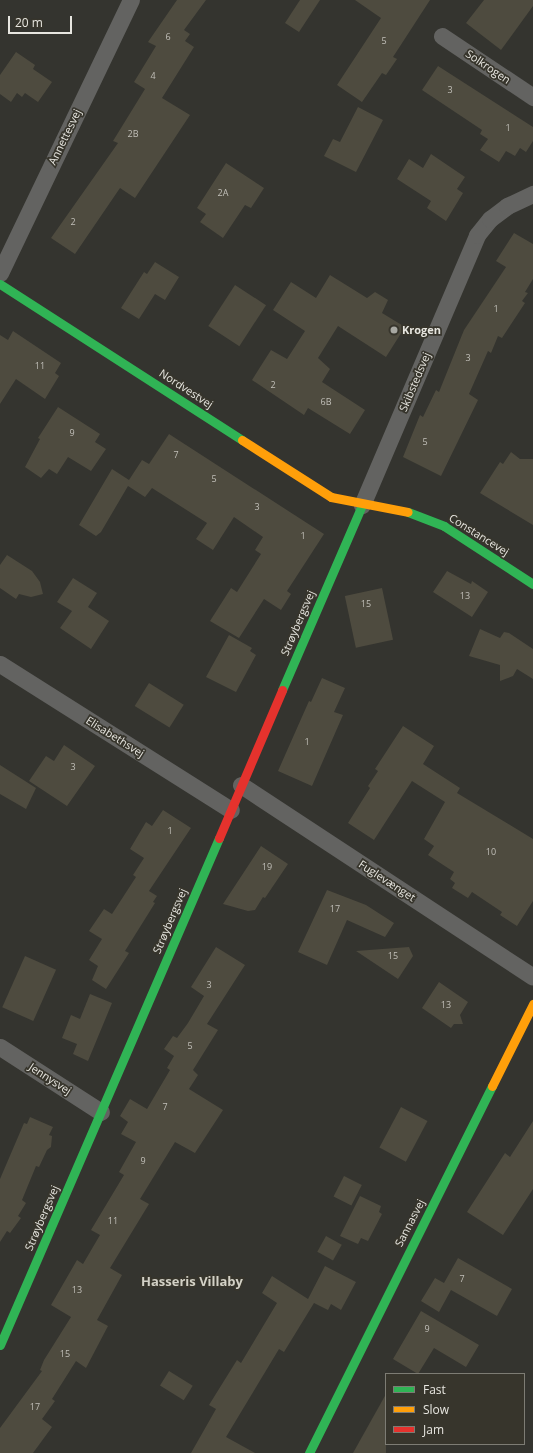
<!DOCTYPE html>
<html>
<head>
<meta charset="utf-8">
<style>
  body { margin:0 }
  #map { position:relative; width:533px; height:1453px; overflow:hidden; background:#34342f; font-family:"Open Sans",sans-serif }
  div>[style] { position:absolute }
  .building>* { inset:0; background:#4e4b3f; transform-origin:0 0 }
  .street>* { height:17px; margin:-8.5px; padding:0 8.5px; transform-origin:8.5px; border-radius:8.5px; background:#636361 }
  .fast>* { height:9px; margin:-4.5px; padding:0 4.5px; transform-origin:4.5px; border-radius:4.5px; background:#30b455 }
  .slow>* { height:9px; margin:-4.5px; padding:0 4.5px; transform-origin:4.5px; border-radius:4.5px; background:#ff9f0a }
  .jam>* { height:9px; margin:-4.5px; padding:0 4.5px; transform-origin:4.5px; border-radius:4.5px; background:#e5322d }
  .dots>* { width:11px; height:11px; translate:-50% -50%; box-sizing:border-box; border:2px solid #37352c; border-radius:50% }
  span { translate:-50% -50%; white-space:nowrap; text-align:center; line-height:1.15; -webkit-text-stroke:3.5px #37352c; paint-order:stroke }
  .number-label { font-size:9px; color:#c1bfb8 }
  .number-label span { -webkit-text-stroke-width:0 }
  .street-label { font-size:11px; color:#e7e6e0 }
  .poi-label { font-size:11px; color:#e7e6e0; font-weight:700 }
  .left { translate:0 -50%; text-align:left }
  .quarter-label { font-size:13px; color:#d3d1c6; font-weight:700 }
  .legend { position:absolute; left:385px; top:1373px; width:140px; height:72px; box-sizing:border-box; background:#37352c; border:1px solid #7d7c74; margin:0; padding:5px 7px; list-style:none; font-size:12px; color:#e7e6e0 }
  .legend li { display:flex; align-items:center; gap:8px; height:20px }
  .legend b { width:20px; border:1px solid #7d7c74 }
  .scale { position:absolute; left:8px; top:16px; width:64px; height:18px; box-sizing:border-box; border:2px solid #e7e6e0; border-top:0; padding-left:5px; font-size:12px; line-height:14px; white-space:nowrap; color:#e7e6e0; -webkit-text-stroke:3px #37352c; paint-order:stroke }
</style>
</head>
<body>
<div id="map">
  <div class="building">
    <i style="clip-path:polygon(177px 0,206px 0,184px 30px,190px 34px,185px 41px,194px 47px,162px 98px,190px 115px,135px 198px,120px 188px,75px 254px,51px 238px,118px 143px,113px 141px,145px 89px,134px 82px,156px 46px,148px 42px)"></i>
    <i style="clip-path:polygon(300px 0,320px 0,299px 32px,285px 23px)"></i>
    <i style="clip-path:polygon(355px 0,430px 0,393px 57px,397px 59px,386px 75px,382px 73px,362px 102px,337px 85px,381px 18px)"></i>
    <i style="clip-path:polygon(484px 0,533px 0,533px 6px,501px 50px,466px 23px)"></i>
    <i style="clip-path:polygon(16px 52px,35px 65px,33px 69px,52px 82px,38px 102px,25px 93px,22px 97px,17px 93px,11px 102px,0 94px,0 75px)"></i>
    <i style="clip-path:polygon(438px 66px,533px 127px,533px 141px,526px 152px,520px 148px,515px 156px,506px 151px,499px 162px,480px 150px,488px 139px,480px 134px,482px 130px,422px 90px)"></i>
    <i style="clip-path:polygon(358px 107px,383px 120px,356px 172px,324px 156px,333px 139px,340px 142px)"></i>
    <i style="clip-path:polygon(431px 154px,465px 177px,457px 189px,463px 193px,446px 221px,427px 208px,431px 201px,397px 179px,409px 159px,423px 168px)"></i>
    <i style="clip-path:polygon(226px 163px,264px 188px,251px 208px,245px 205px,223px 238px,200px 222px,206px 214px,197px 208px)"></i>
    <i style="clip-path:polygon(514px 233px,533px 244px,533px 279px,525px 292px,528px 293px,522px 301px,525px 303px,502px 338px,498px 336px,491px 353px,488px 351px,469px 394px,478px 400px,441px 476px,403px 457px,420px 415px,423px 417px,436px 390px,439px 392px,464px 330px,506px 267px,496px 261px)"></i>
    <i style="clip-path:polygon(155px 262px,179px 277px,165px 300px,155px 294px,139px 319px,121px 308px,144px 272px,147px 274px)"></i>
    <i style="clip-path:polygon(330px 275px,367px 298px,375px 292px,388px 300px,382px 313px,405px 327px,386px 357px,338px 326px,318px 358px,330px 369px,322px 382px,365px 410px,350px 434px,308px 408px,304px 415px,252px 380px,271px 350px,287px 359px,305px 331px,273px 310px,291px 282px,316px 298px)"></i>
    <i style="left:235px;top:285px;width:37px;height:49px;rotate:33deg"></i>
    <i style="clip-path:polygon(13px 331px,61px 363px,55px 373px,59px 376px,45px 399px,16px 379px,0 404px,0 335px,8px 340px)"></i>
    <i style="clip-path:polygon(58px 407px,100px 434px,95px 442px,106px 449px,91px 471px,68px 457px,57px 474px,49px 469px,41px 478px,25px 467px,40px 439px,38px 438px)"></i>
    <i style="clip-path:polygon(169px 434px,324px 534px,287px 591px,291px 594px,281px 610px,264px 599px,239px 638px,210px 621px,231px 588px,237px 592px,261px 554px,255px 550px,263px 537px,234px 517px,213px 550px,196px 539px,207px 523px,152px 488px,145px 497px,128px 486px,101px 532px,96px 536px,79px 525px,112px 469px,129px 480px,142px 460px,149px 464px)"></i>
    <i style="clip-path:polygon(511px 452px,520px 459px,533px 459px,533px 525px,480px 493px,500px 462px,503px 464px)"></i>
    <i style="clip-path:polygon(7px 555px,32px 571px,40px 582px,43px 594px,31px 597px,19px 594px,16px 599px,0 588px,0 565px)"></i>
    <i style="clip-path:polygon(447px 571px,471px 584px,472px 581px,488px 592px,472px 617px,433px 592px)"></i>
    <i style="clip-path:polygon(73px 578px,97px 593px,88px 607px,109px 621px,91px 649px,60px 628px,72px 611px,57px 602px)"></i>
    <i style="left:382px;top:588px;width:53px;height:38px;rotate:78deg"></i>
    <i style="clip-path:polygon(480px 629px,500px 638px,504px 632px,509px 633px,533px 649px,533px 679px,517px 669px,513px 676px,500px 681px,500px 665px,469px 656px)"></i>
    <i style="clip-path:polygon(229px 635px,252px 648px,250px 651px,256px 655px,236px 692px,206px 677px)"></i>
    <i style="clip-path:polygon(322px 678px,345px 688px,334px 712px,343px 715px,312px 786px,278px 771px,309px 701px,311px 702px)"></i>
    <i style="left:149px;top:683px;width:41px;height:27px;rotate:32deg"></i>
    <i style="clip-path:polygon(403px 726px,434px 746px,423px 764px,460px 788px,457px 793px,533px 839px,533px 901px,517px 926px,500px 915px,502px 912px,472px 892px,468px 898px,452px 888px,455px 883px,450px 879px,454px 872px,428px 855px,434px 846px,424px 839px,445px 802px,412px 781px,374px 840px,348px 823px,370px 788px,368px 786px,378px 771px,375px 769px)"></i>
    <i style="clip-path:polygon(64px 745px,95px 766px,67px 806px,29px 781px,46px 756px,54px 761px)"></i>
    <i style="clip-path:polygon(0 765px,36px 788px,26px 809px,0 794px)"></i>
    <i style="clip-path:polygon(163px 810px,191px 828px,149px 891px,157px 896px,153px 902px,155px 903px,125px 951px,129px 953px,106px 989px,92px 980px,98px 966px,89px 960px,102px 939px,89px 931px,104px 909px,112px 914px,136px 877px,133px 875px,144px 858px,130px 849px,146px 822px,152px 826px)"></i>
    <i style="clip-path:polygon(261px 846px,288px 864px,265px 898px,263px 897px,255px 910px,248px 911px,223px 904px)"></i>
    <i style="clip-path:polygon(327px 890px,366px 905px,394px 923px,385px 937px,347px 920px,327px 965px,298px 952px)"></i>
    <i style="clip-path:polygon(216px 947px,245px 965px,207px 1024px,218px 1030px,193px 1070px,198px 1075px,189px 1089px,223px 1110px,195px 1153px,175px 1142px,140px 1199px,149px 1204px,110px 1268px,122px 1275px,97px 1320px,108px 1326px,86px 1368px,76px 1361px,52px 1399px,55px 1401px,42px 1419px,52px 1427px,33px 1453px,0 1453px,0 1428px,42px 1371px,40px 1370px,44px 1360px,71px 1317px,51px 1305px,77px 1260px,83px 1264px,100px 1235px,91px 1230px,124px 1175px,119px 1172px,136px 1142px,121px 1134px,128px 1122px,120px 1116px,130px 1099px,147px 1109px,170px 1070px,167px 1068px,174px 1056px,164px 1049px,173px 1036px,177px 1038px,188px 1023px,204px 996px,191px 987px)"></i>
    <i style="clip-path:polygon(409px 947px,413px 956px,398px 979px,356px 951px)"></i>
    <i style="left:25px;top:956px;width:34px;height:56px;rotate:24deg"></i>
    <i style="clip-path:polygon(439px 982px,468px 1002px,460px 1015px,463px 1024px,454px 1024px,451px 1028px,422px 1008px)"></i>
    <i style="clip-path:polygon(90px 994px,112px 1003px,88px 1061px,73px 1054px,77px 1044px,62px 1038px,71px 1015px,80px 1019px)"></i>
    <i style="left:401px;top:1107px;width:30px;height:46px;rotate:28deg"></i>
    <i style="clip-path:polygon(30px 1117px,53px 1127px,49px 1135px,52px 1136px,51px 1147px,47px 1150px,39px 1167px,36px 1166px,22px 1200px,26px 1203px,18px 1216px,21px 1218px,10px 1233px,7px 1231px,0 1242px,0 1179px,24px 1123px,27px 1124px)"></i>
    <i style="clip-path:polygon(533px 1121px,533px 1189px,503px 1235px,467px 1212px,505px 1153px,510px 1157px)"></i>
    <i style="left:344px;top:1176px;width:20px;height:23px;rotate:27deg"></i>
    <i style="clip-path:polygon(360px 1196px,381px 1206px,379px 1212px,382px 1214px,368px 1241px,361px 1238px,358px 1244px,340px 1236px)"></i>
    <i style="left:326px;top:1236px;width:18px;height:18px;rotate:29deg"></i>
    <i style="clip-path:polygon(458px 1258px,512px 1289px,497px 1316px,451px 1290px,439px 1312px,421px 1301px,435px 1278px,444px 1283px)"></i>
    <i style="clip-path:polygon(325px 1266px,356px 1282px,341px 1310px,331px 1304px,328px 1310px,314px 1303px,284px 1352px,279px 1349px,226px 1437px,255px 1453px,191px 1453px,216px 1409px,209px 1405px,237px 1360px,241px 1363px,277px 1303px,262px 1293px,272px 1276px,308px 1299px)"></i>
    <i style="clip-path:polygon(421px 1311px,479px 1345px,466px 1367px,434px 1348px,418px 1374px,393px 1359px)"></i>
    <i style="left:169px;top:1371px;width:28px;height:17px;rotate:32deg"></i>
    <i style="clip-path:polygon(386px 1394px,386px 1453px,353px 1453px)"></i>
  </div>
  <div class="street">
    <i style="left:442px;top:36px;width:110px;rotate:33.8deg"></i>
    <i style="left:0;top:273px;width:303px;rotate:-64.4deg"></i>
    <i style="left:362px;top:505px;width:293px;rotate:-66.9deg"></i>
    <i style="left:477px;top:235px;width:21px;rotate:-51deg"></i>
    <i style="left:490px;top:219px;width:21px;rotate:-37deg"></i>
    <i style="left:507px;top:206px;width:29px;rotate:-25deg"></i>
    <i style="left:0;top:664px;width:273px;rotate:32.3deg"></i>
    <i style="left:241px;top:785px;width:349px;rotate:33.3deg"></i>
    <i style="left:0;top:1047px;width:120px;rotate:32.8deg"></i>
  </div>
  <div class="fast">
    <i style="left:0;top:284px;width:288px;rotate:32.8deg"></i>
    <i style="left:408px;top:512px;width:39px;rotate:21deg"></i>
    <i style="left:444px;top:526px;width:106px;rotate:33.1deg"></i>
    <i style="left:282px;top:690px;width:202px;rotate:-66.6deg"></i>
    <i style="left:0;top:1345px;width:552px;rotate:-66.64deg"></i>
    <i style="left:309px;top:1453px;width:410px;rotate:-63.5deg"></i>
  </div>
  <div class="slow">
    <i style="left:242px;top:440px;width:106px;rotate:32.6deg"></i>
    <i style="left:331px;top:497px;width:78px;rotate:11deg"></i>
    <i style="left:492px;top:1086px;width:92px;rotate:-63.4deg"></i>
  </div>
  <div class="jam">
    <i style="left:219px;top:838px;width:161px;rotate:-66.9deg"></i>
  </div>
  <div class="dots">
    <i style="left:394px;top:330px;background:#a8a8a2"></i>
  </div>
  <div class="number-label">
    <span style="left:168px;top:37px">6</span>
    <span style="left:384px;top:41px">5</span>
    <span style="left:153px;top:76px">4</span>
    <span style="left:450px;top:90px">3</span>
    <span style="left:508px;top:128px">1</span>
    <span style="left:133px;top:134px">2B</span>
    <span style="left:223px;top:193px">2A</span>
    <span style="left:73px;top:222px">2</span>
    <span style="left:496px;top:309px">1</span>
    <span style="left:468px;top:358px">3</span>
    <span style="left:40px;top:366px">11</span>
    <span style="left:273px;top:385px">2</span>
    <span style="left:326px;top:402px">6B</span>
    <span style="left:72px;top:433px">9</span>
    <span style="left:425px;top:442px">5</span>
    <span style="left:176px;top:455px">7</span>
    <span style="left:214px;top:479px">5</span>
    <span style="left:257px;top:507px">3</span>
    <span style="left:303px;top:536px">1</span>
    <span style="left:465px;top:596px">13</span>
    <span style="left:366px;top:604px">15</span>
    <span style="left:307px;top:742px">1</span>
    <span style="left:73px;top:767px">3</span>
    <span style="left:170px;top:831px">1</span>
    <span style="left:491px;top:852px">10</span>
    <span style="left:267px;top:867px">19</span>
    <span style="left:335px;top:909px">17</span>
    <span style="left:393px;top:956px">15</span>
    <span style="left:209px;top:985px">3</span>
    <span style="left:446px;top:1005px">13</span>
    <span style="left:190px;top:1046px">5</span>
    <span style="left:165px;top:1107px">7</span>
    <span style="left:143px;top:1161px">9</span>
    <span style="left:113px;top:1221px">11</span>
    <span style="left:462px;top:1279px">7</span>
    <span style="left:77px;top:1290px">13</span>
    <span style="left:427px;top:1329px">9</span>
    <span style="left:65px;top:1354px">15</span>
    <span style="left:35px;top:1407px">17</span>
  </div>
  <div class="street-label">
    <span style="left:488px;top:67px;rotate:34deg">Solkrogen</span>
    <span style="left:65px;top:137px;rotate:-64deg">Annettesvej</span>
    <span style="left:415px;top:382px;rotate:-67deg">Skibstedsvej</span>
    <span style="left:186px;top:389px;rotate:33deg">Nordvestvej</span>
    <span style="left:479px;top:535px;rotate:32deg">Constancevej</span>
    <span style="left:298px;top:623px;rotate:-67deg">Strøybergsvej</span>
    <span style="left:115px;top:737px;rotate:32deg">Elisabethsvej</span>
    <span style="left:387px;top:881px;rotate:33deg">Fuglevænget</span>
    <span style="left:170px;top:921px;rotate:-67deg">Strøybergsvej</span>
    <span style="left:50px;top:1079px;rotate:33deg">Jennysvej</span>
    <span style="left:42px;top:1218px;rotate:-67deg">Strøybergsvej</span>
    <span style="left:410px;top:1223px;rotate:-63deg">Sannasvej</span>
  </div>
  <div class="poi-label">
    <span class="left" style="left:402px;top:330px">Krogen</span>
  </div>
  <div class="quarter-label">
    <span style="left:192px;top:1281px">Hasseris Villaby</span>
  </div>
  <ul class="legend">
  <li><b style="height:5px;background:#30b455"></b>Fast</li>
  <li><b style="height:5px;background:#ff9f0a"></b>Slow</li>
  <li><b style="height:5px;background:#e5322d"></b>Jam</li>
  </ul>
  <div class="scale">20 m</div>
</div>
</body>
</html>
